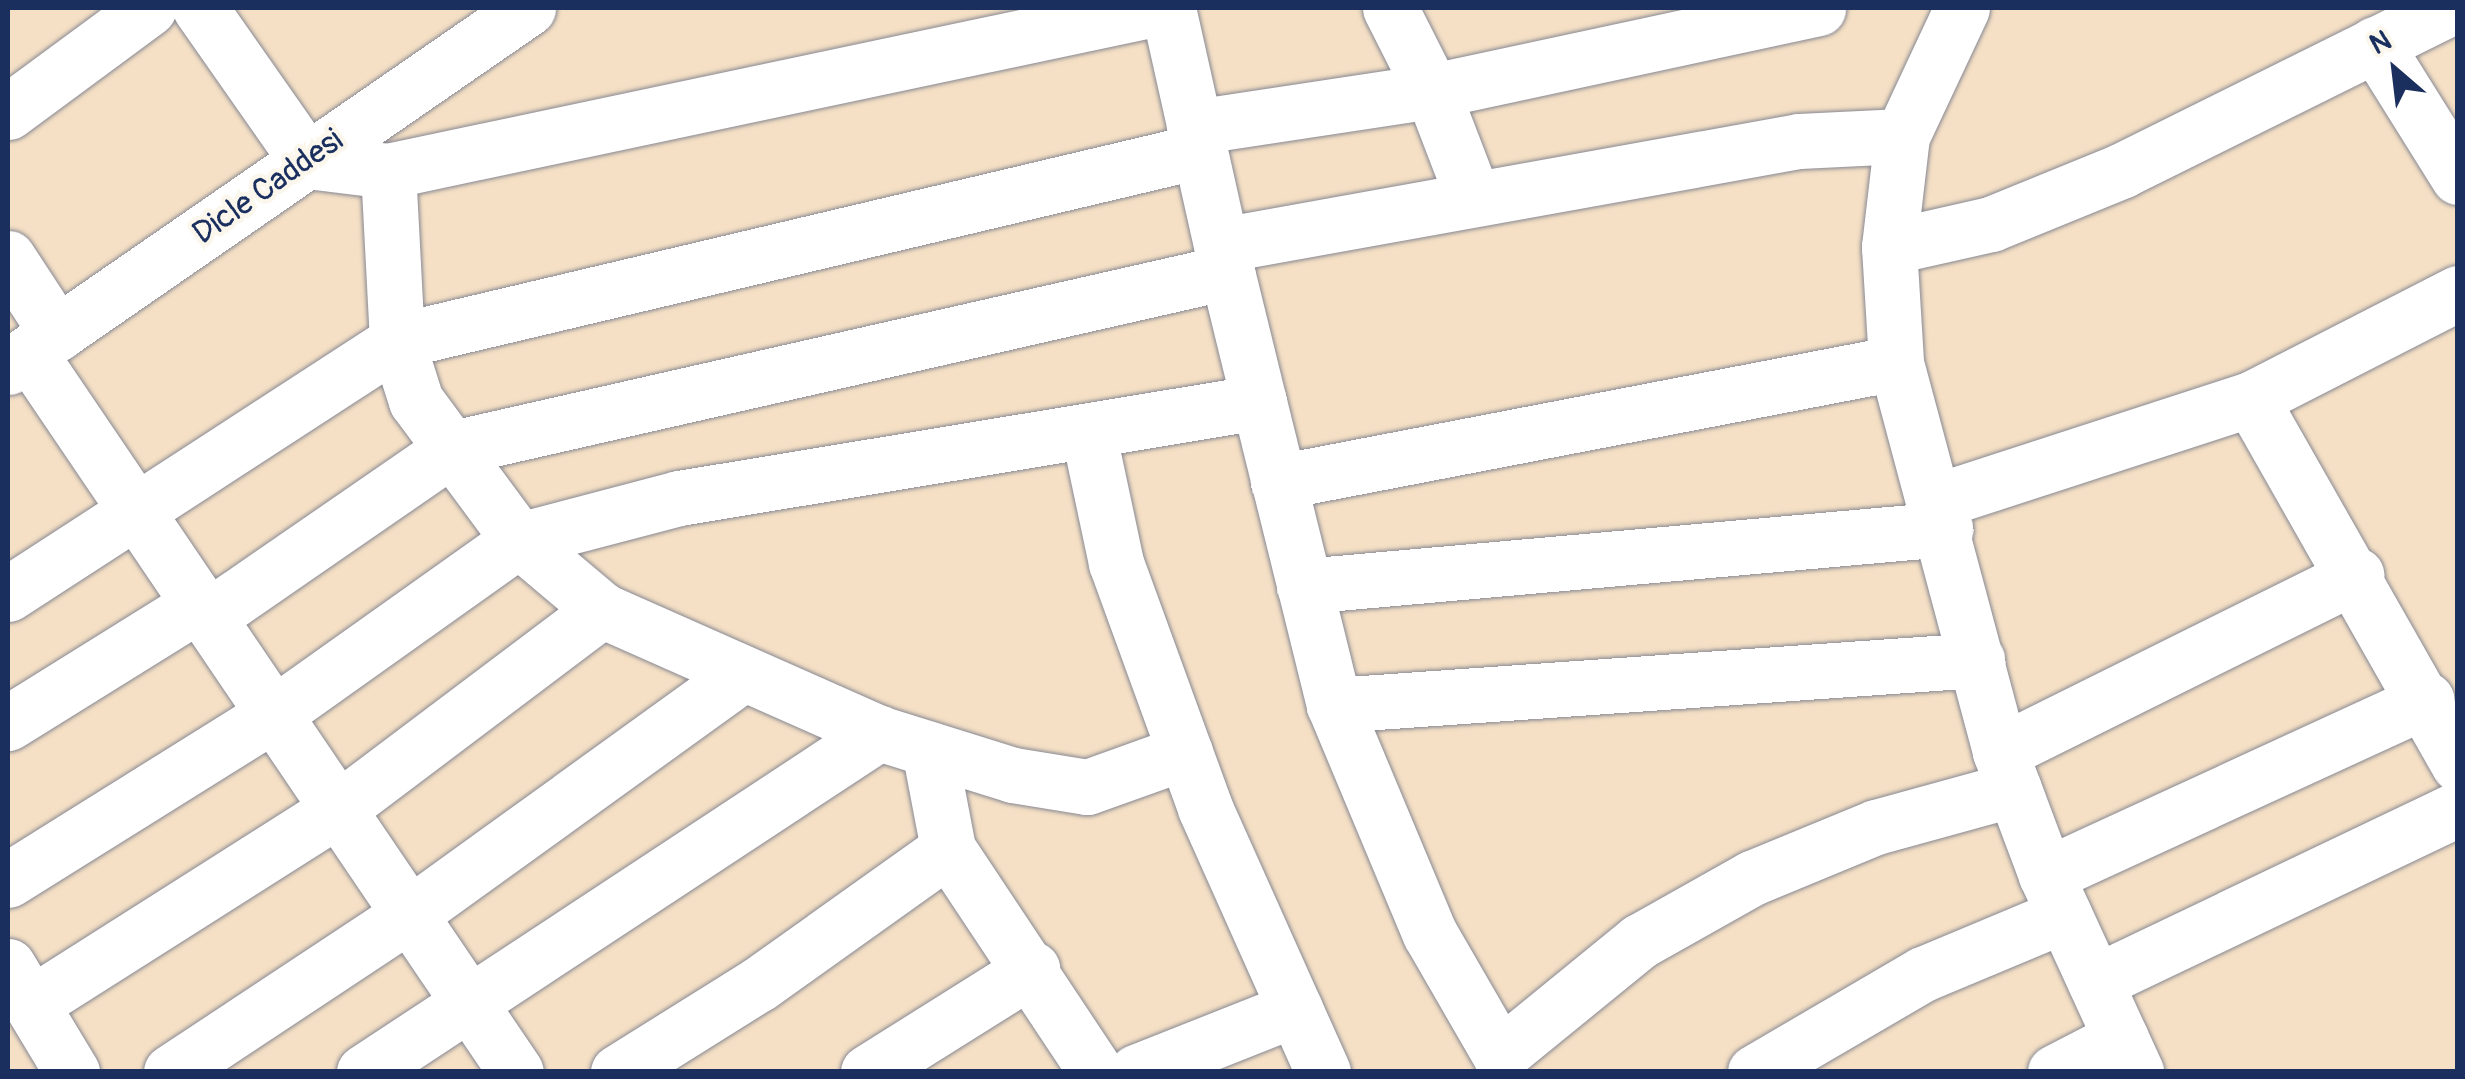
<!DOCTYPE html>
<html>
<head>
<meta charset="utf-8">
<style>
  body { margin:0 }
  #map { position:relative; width:2465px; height:1079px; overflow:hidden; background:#f5e0c5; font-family:Pangolin,sans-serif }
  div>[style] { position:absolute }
  .roads { filter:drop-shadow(0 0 2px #888892) drop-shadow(0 0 2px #888892) }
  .minor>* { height:55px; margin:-27.5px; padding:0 27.5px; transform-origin:27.5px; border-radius:27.5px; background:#fff }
  .major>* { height:55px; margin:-27.5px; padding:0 27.5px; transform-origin:27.5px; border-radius:27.5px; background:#fff }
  span { translate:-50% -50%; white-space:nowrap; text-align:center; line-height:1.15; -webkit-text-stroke:9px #fbf7ec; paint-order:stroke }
  .street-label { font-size:32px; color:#1b2f5e }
  .frame { position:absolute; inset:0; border:10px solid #1b2f5e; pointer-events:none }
  .north { position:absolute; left:2345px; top:20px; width:100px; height:100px; -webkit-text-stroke:8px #fbf7ec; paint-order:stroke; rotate:332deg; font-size:28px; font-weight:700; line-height:40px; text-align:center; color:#1b2f5e }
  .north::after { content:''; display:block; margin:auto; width:35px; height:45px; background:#1b2f5e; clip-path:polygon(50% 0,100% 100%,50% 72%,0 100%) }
</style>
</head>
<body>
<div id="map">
  <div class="roads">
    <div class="minor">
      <i style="left:200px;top:8px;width:187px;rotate:55deg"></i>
      <i style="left:307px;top:161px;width:82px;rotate:7deg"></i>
      <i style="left:388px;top:171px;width:788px;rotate:-11.94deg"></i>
      <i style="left:1390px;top:8px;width:93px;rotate:63.2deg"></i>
      <i style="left:1432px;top:91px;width:115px;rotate:69deg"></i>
      <i style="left:1962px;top:8px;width:141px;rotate:115.1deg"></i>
      <i style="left:1902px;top:136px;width:112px;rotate:96.7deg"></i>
      <i style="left:1889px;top:247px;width:116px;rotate:86.5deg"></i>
      <i style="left:1896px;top:363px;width:403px;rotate:75deg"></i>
      <i style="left:2000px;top:752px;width:131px;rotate:69.5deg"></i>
      <i style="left:2046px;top:875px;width:217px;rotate:65.4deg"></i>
      <i style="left:2375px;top:44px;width:157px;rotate:58deg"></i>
      <i style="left:8px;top:112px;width:175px;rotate:-36.4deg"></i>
      <i style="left:1194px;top:127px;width:241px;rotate:-8.6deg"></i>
      <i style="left:1432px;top:91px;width:395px;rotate:-12.1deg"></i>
      <i style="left:1221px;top:245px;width:587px;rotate:-10.2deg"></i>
      <i style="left:1799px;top:141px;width:103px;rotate:-2.8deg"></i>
      <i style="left:1889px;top:247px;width:105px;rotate:-12.7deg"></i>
      <i style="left:1991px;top:224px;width:143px;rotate:-22.2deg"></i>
      <i style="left:2123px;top:170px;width:364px;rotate:-26.4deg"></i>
      <i style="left:8px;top:258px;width:90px;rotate:56.8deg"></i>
      <i style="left:29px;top:353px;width:868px;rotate:55.89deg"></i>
      <i style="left:2251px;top:399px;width:420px;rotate:60.4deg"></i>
      <i style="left:1259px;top:402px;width:312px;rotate:76.1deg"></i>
      <i style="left:1334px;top:705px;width:248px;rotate:67.3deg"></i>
      <i style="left:1430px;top:934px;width:140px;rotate:60deg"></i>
      <i style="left:1500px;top:1055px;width:181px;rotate:-39.2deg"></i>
      <i style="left:1640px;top:941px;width:129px;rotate:-29.4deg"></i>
      <i style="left:1752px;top:878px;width:134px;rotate:-22.4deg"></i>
      <i style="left:1876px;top:827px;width:143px;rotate:-15.4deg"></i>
      <i style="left:1088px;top:431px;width:135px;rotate:78deg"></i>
      <i style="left:1116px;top:563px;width:261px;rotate:70deg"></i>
      <i style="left:1205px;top:808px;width:289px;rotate:65.9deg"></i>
      <i style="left:1278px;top:482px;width:629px;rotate:-10.9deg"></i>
      <i style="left:1937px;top:501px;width:330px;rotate:-18deg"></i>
      <i style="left:2251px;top:399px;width:233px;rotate:-27.1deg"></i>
      <i style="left:1304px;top:586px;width:644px;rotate:-5.08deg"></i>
      <i style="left:8px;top:594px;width:464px;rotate:-33deg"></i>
      <i style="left:397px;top:341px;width:170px;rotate:-93deg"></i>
      <i style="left:208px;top:617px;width:298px;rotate:-34.6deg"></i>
      <i style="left:453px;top:448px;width:794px;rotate:-12.81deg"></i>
      <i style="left:1227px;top:272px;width:271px;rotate:-102.6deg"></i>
      <i style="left:1334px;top:705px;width:645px;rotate:-4deg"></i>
      <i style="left:8px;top:723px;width:225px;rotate:-31.9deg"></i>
      <i style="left:929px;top:749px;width:102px;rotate:79.2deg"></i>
      <i style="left:1185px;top:752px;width:104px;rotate:160.3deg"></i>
      <i style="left:1087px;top:787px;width:75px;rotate:-170.8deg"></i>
      <i style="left:1013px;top:775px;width:140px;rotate:-162.6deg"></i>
      <i style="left:879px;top:733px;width:303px;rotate:-156.1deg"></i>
      <i style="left:602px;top:610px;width:109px;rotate:-139.9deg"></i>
      <i style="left:519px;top:540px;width:173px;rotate:-126.5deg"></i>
      <i style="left:416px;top:401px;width:63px;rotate:-107.6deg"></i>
      <i style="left:397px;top:341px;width:824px;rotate:-13.33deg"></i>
      <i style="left:2000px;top:752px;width:398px;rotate:-26.4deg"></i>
      <i style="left:2046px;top:875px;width:419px;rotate:-24.7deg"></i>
      <i style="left:8px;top:880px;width:314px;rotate:-32deg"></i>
      <i style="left:274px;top:714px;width:301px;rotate:-35.4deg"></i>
      <i style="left:519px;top:540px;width:165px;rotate:-14.7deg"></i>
      <i style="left:679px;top:498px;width:588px;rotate:-9.4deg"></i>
      <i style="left:1259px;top:402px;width:134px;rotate:-103.8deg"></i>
      <i style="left:8px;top:966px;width:124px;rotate:58.9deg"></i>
      <i style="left:2095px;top:982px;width:402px;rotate:-25.5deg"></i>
      <i style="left:31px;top:1004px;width:364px;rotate:-32.4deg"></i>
      <i style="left:338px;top:809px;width:331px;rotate:-37deg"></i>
      <i style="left:171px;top:1072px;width:287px;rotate:-33.5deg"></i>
      <i style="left:410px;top:914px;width:410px;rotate:-35.8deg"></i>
      <i style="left:364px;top:1072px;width:617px;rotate:-33.36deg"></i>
      <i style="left:618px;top:1072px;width:166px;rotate:-32deg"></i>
      <i style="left:759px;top:984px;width:232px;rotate:-35.5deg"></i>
      <i style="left:948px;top:849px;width:268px;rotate:56.4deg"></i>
      <i style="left:868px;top:1072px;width:194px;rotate:-32.1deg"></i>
      <i style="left:1136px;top:1072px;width:171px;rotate:-21.6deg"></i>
      <i style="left:1755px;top:1072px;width:194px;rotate:-30.3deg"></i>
      <i style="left:1923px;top:974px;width:153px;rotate:-22.7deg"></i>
      <i style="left:2055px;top:1072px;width:74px;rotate:-27.3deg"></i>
    </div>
    <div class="major">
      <i style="left:8px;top:367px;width:632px;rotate:-34.62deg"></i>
    </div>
  </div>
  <div class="street-label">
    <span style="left:268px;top:187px;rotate:-35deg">Dicle Caddesi</span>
  </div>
  <div class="frame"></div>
  <div class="north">N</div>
</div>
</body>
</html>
